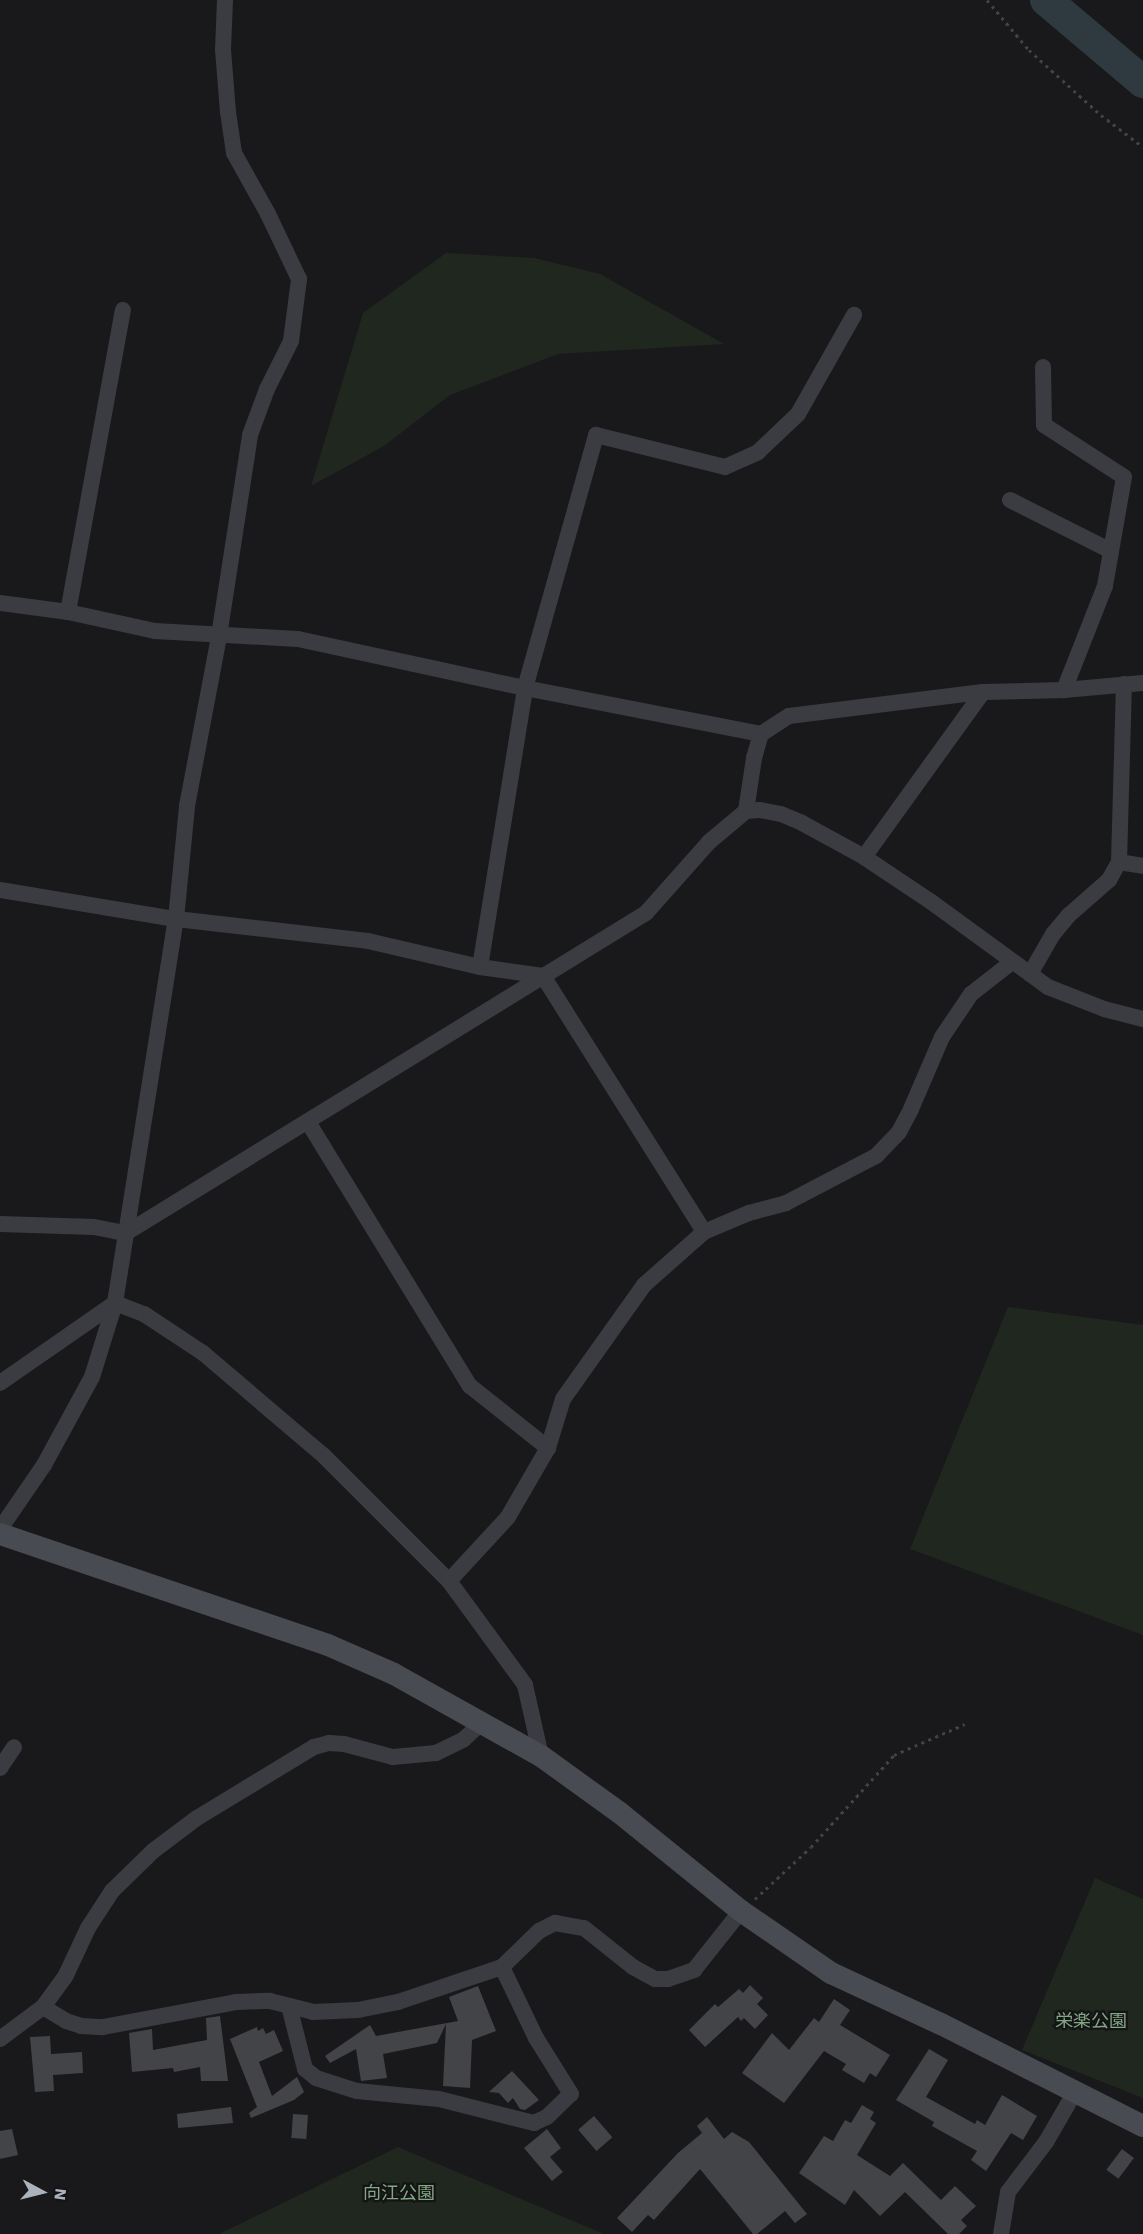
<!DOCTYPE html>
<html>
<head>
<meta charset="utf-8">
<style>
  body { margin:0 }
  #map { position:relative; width:1143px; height:2234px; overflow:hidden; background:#19191b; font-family:"Work Sans","Noto Sans JP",sans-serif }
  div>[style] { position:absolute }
  .green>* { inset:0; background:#1f271f }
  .river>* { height:32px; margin:-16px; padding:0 16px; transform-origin:16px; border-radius:16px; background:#2e3a40 }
  .building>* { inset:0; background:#434448; transform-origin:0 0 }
  .path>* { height:3px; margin-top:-1.5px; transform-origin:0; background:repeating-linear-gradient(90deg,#404348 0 3px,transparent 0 7.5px) }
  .street>* { height:16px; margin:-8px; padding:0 8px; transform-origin:8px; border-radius:8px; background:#3a3c41 }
  .secondary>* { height:22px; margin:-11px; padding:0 11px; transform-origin:11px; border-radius:11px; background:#484b51 }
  span { translate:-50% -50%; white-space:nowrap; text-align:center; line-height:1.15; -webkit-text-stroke:4.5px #141416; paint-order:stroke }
  .park-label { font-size:18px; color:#83a782 }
  .north { position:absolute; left:12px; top:2162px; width:60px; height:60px; -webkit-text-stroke:4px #141416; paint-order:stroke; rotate:97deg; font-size:16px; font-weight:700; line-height:24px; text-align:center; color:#abb2bb }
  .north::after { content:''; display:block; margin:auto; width:21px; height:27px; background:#abb2bb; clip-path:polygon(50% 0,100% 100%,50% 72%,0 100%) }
</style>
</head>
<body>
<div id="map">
  <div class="green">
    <i style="clip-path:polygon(446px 253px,534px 258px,600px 274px,724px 344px,558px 354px,450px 395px,384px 446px,311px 486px,363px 313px)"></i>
    <i style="clip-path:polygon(1008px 1307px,1143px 1325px,1143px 1635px,910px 1549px)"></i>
    <i style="clip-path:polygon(1095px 1878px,1143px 1899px,1143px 2098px,1022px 2050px)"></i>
    <i style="clip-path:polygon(398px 2147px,604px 2234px,219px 2234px)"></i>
  </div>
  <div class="river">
    <i style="left:1046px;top:0;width:127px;rotate:40.2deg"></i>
  </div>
  <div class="building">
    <i style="clip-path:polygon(750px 1985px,763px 1998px,757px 2004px,768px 2015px,755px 2029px,744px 2018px,741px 2021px,738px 2017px,705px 2047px,689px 2030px,715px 2004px,718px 2007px,739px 1989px,743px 1993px)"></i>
    <i style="clip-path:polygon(478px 1986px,496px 2031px,472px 2040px,470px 2088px,443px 2086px,446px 2024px,437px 2043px,383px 2054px,387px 2078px,361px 2081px,356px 2049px,330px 2063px,325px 2056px,370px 2025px,376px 2036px,458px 2021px,449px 1997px)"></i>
    <i style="clip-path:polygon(834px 1999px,850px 2010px,840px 2025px,890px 2055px,876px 2077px,870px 2073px,864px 2083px,842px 2070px,846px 2064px,824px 2051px,784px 2103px,742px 2073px,772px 2033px,789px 2050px,814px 2018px,819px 2022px)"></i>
    <i style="clip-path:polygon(220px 2016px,228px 2081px,201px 2081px,200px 2067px,174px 2072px,173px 2068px,132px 2072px,129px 2033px,152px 2029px,153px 2050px,207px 2040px,206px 2018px)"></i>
    <i style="clip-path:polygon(257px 2027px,258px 2031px,263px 2028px,266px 2034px,274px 2030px,283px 2051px,259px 2062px,272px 2096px,297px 2077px,304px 2092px,294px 2100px,251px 2118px,249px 2113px,257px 2107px,230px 2039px)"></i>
    <i style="clip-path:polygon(50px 2036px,51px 2054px,82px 2052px,83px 2073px,53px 2075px,54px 2091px,35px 2092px,30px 2037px)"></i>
    <i style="clip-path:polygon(929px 2049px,948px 2060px,926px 2097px,975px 2124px,977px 2120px,985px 2125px,1002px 2095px,1037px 2116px,1023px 2140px,1011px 2133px,986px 2171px,971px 2160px,977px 2151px,932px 2126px,934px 2122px,896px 2100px)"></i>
    <i style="clip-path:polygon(512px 2071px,539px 2100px,525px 2110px,520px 2109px,513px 2098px,508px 2103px,499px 2093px,489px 2092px)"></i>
    <i style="clip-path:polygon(862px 2105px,874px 2112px,870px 2119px,876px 2123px,857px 2155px,890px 2176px,903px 2163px,941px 2200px,955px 2186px,976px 2206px,961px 2220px,967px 2226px,959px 2234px,948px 2234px,905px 2192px,880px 2216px,854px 2190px,845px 2205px,799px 2173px,824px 2136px,833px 2141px,845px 2120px,851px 2123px)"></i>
    <i style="clip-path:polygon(231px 2107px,233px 2123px,178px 2128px,177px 2114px)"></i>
    <i style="left:293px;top:2114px;width:15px;height:24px;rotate:4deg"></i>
    <i style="left:594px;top:2116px;width:28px;height:21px;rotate:49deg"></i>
    <i style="clip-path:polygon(707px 2117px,724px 2139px,732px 2132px,749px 2142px,807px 2214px,795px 2223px,785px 2211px,757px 2234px,753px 2234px,700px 2169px,654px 2220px,648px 2215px,632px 2232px,617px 2218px,678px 2153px,702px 2133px,697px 2126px)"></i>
    <i style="clip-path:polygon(12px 2129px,18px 2155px,0 2159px,0 2131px)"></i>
    <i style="clip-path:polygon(547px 2129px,561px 2148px,550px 2157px,563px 2172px,552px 2181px,524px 2148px)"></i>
    <i style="left:1122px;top:2149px;width:15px;height:26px;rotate:37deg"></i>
  </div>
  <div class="path">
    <i style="left:987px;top:0;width:65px;rotate:50deg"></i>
    <i style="left:1029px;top:50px;width:97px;rotate:42.1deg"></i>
    <i style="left:1101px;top:115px;width:53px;rotate:37.3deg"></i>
    <i style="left:755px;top:1899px;width:76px;rotate:-42.9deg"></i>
    <i style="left:811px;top:1847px;width:124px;rotate:-47.9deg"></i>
    <i style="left:894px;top:1755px;width:77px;rotate:-23.6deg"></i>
  </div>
  <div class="street">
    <i style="left:1043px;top:367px;width:58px;rotate:89deg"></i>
    <i style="left:1044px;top:425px;width:95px;rotate:33deg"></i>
    <i style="left:1124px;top:477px;width:111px;rotate:99.9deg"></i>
    <i style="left:1105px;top:586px;width:112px;rotate:111.5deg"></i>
    <i style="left:1010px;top:500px;width:113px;rotate:26.8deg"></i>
    <i style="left:0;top:603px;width:69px;rotate:7.5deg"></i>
    <i style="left:68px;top:612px;width:89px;rotate:12.3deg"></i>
    <i style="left:155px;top:631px;width:143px;rotate:3.2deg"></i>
    <i style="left:298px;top:639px;width:232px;rotate:12.2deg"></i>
    <i style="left:525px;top:688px;width:240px;rotate:11deg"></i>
    <i style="left:68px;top:612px;width:307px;rotate:-79.7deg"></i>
    <i style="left:746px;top:811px;width:54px;rotate:-81.4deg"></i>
    <i style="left:754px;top:758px;width:25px;rotate:-74deg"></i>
    <i style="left:761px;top:734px;width:33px;rotate:-33deg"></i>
    <i style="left:789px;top:716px;width:195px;rotate:-7.1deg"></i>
    <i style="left:983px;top:692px;width:81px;rotate:-1.4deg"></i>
    <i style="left:1064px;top:690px;width:79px;rotate:-5.1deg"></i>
    <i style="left:864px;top:857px;width:203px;rotate:-54.2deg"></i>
    <i style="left:1119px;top:862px;width:24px;rotate:9deg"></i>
    <i style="left:0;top:890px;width:178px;rotate:9.4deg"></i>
    <i style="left:176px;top:919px;width:193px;rotate:6.5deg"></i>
    <i style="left:368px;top:941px;width:115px;rotate:13.1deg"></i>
    <i style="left:480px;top:967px;width:64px;rotate:8.1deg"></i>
    <i style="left:543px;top:976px;width:302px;rotate:57.8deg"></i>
    <i style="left:480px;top:967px;width:283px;rotate:-80.8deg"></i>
    <i style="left:525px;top:688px;width:263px;rotate:-74.3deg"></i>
    <i style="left:596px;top:435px;width:133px;rotate:13.9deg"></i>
    <i style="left:725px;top:467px;width:36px;rotate:-24deg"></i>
    <i style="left:758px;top:452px;width:55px;rotate:-43.5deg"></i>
    <i style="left:798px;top:414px;width:114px;rotate:-60.5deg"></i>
    <i style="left:1030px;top:974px;width:46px;rotate:-60.1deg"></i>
    <i style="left:1053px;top:934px;width:25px;rotate:-50deg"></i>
    <i style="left:1069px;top:915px;width:53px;rotate:-41.2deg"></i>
    <i style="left:1109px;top:880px;width:21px;rotate:-61deg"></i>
    <i style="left:1119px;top:862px;width:178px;rotate:-88.4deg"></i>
    <i style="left:308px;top:1122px;width:310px;rotate:58.5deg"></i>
    <i style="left:470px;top:1386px;width:100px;rotate:38.5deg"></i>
    <i style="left:0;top:1224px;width:94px;rotate:1.8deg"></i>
    <i style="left:94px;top:1227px;width:33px;rotate:11deg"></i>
    <i style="left:126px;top:1233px;width:611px;rotate:-31.61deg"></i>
    <i style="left:646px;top:913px;width:95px;rotate:-48.4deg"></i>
    <i style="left:709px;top:842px;width:48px;rotate:-40deg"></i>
    <i style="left:746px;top:811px;width:14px;rotate:-4deg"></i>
    <i style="left:760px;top:810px;width:21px;rotate:11deg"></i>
    <i style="left:781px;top:814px;width:23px;rotate:23deg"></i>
    <i style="left:802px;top:823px;width:71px;rotate:28.7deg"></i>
    <i style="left:864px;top:857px;width:79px;rotate:33.7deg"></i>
    <i style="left:930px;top:901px;width:146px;rotate:36.1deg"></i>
    <i style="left:1048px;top:987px;width:60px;rotate:21.4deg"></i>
    <i style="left:1104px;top:1009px;width:40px;rotate:14.4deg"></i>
    <i style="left:115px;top:1303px;width:31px;rotate:21deg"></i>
    <i style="left:144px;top:1314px;width:71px;rotate:33.5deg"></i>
    <i style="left:203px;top:1353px;width:157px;rotate:40.4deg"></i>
    <i style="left:323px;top:1455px;width:178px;rotate:45deg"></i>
    <i style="left:449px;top:1581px;width:129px;rotate:53.8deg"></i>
    <i style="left:525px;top:1685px;width:73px;rotate:77.3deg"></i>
    <i style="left:0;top:1383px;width:140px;rotate:-34.8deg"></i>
    <i style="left:0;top:1529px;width:78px;rotate:-55.5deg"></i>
    <i style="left:44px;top:1465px;width:100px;rotate:-61.4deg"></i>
    <i style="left:92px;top:1377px;width:77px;rotate:-72.7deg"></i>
    <i style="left:115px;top:1303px;width:389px;rotate:-81deg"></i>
    <i style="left:176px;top:919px;width:114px;rotate:-84.4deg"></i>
    <i style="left:187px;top:806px;width:173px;rotate:-79.3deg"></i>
    <i style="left:219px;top:636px;width:203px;rotate:-81.2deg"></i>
    <i style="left:250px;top:435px;width:49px;rotate:-69.7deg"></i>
    <i style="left:267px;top:389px;width:54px;rotate:-63.4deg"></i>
    <i style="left:291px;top:341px;width:63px;rotate:-82.6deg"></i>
    <i style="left:299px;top:279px;width:72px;rotate:-115.5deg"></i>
    <i style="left:268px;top:214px;width:70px;rotate:-119.1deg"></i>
    <i style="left:234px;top:153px;width:41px;rotate:-98.3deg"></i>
    <i style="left:228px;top:112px;width:62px;rotate:-94.6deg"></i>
    <i style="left:223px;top:50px;width:50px;rotate:-87.7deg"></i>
    <i style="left:449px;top:1581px;width:87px;rotate:-47.3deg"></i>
    <i style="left:508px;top:1517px;width:80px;rotate:-59.9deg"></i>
    <i style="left:548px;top:1448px;width:51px;rotate:-73deg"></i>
    <i style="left:563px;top:1399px;width:140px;rotate:-54.6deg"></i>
    <i style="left:644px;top:1285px;width:80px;rotate:-41.5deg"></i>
    <i style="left:704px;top:1232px;width:49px;rotate:-22.9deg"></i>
    <i style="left:749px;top:1213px;width:38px;rotate:-15deg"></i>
    <i style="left:786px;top:1203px;width:102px;rotate:-27.6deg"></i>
    <i style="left:876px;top:1156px;width:33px;rotate:-46deg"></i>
    <i style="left:899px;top:1132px;width:26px;rotate:-62deg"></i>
    <i style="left:911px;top:1109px;width:78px;rotate:-66.7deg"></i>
    <i style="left:942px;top:1037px;width:52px;rotate:-56deg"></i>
    <i style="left:971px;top:994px;width:52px;rotate:-38deg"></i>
    <i style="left:0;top:1768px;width:25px;rotate:-56deg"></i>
    <i style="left:289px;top:2006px;width:65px;rotate:75.7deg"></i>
    <i style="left:305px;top:2069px;width:14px;rotate:39deg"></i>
    <i style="left:316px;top:2078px;width:43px;rotate:17.6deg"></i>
    <i style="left:357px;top:2091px;width:82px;rotate:5.6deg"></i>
    <i style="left:439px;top:2099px;width:98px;rotate:14.2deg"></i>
    <i style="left:534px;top:2123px;width:14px;rotate:-25deg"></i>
    <i style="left:547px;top:2117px;width:33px;rotate:-44deg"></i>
    <i style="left:571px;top:2094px;width:66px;rotate:-122deg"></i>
    <i style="left:536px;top:2038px;width:79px;rotate:-115.6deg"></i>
    <i style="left:43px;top:2007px;width:27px;rotate:31deg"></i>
    <i style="left:66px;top:2021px;width:16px;rotate:18deg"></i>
    <i style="left:81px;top:2026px;width:22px;rotate:3deg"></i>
    <i style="left:103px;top:2027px;width:135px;rotate:-10.6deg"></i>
    <i style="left:236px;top:2002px;width:34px;rotate:-2deg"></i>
    <i style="left:270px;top:2001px;width:44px;rotate:14.3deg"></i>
    <i style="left:313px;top:2012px;width:45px;rotate:-2.5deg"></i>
    <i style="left:358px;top:2010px;width:41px;rotate:-11.3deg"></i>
    <i style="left:398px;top:2002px;width:110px;rotate:-18.6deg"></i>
    <i style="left:502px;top:1967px;width:52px;rotate:-44.2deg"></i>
    <i style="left:539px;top:1931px;width:18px;rotate:-27deg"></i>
    <i style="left:555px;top:1923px;width:29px;rotate:10deg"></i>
    <i style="left:584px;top:1928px;width:63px;rotate:38.5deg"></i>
    <i style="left:633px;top:1967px;width:25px;rotate:29deg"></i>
    <i style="left:655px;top:1979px;width:13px"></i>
    <i style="left:668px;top:1979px;width:28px;rotate:-19deg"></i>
    <i style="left:694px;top:1970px;width:75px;rotate:-51.5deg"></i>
    <i style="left:0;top:2039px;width:54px;rotate:-36.7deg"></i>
    <i style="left:43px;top:2007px;width:39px;rotate:-54deg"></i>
    <i style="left:66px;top:1975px;width:52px;rotate:-64.9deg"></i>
    <i style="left:88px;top:1928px;width:44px;rotate:-57deg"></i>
    <i style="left:112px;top:1891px;width:57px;rotate:-44.3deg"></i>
    <i style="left:153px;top:1851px;width:55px;rotate:-36.9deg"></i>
    <i style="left:197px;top:1818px;width:137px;rotate:-31.3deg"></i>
    <i style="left:314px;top:1747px;width:16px;rotate:-15deg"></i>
    <i style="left:329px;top:1743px;width:15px;rotate:4deg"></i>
    <i style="left:344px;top:1744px;width:51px;rotate:14.9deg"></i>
    <i style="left:393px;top:1757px;width:43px;rotate:-5.3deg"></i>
    <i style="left:436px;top:1753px;width:30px;rotate:-26deg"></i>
    <i style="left:463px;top:1740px;width:26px;rotate:-43deg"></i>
    <i style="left:1001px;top:2234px;width:43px;rotate:-80.5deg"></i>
    <i style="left:1008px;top:2192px;width:63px;rotate:-52.8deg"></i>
    <i style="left:1046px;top:2142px;width:58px;rotate:-59.9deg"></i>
  </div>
  <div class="secondary">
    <i style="left:0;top:1534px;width:346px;rotate:18.7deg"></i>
    <i style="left:328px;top:1645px;width:72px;rotate:23.7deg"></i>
    <i style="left:394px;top:1674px;width:168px;rotate:29.2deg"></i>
    <i style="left:541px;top:1756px;width:97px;rotate:35.8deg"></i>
    <i style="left:620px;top:1813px;width:156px;rotate:39deg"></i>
    <i style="left:741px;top:1911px;width:109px;rotate:34.6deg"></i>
    <i style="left:831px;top:1973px;width:121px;rotate:24.9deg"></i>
    <i style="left:941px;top:2024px;width:226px;rotate:26.8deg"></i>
  </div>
  <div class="park-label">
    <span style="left:1091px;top:2021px">栄楽公園</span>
    <span style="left:399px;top:2193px">向江公園</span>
  </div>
  <div class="north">N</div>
</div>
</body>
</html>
